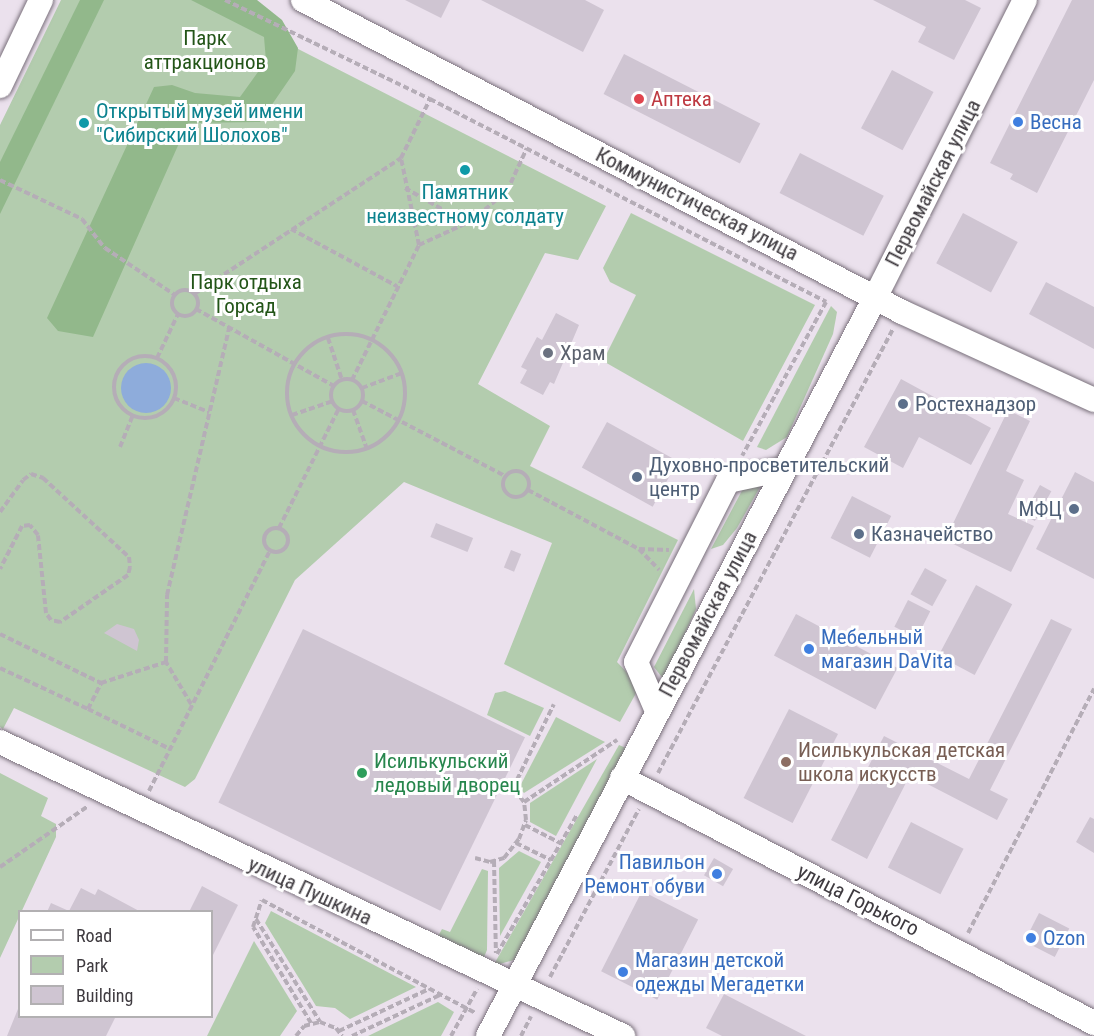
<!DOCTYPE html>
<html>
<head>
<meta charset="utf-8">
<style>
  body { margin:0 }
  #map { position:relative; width:1094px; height:1036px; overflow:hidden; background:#ebe1ed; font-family:"Roboto Condensed",sans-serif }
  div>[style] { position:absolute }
  .green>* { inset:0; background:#b3ccae }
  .forest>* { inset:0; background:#92b88b }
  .water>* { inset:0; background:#8eacdb }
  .round { border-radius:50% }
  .building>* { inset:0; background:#cfc5d2; transform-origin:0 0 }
  .path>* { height:4px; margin-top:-2px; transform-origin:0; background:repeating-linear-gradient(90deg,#b5adb7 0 6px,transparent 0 9px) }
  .path>.ring { margin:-2px; padding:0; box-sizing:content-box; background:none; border:4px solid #b5adb7; border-radius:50% }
  .roads { filter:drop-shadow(0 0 2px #79707b) drop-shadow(0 0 2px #79707b) }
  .minor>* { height:24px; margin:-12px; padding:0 12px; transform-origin:12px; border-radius:12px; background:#fff }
  .dots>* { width:16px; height:16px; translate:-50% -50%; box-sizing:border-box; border:3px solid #fff; border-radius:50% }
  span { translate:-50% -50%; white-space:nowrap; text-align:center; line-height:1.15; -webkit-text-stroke:6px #fff; paint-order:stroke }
  .park-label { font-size:21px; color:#235518 }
  .health-label { font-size:21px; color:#be3a42 }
  .left { translate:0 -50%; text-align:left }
  .culture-label { font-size:21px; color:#0d838f }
  .shop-label { font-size:21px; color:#366cbe }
  .right { translate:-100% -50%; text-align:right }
  .street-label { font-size:21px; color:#3e3a3f }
  .worship-label { font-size:21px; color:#5b616d }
  .service-label { font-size:21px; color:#4e5e75 }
  .education-label { font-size:21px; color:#785e54 }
  .leisure-label { font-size:21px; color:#27864d }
  .legend { position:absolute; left:18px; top:910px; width:195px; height:108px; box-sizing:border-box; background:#fff; border:2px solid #b2b0b2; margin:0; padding:8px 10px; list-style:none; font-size:18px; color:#3e3a3f }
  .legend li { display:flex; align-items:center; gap:12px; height:30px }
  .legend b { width:30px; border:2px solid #b2b0b2 }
</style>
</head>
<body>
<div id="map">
  <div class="green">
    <i style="clip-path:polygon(61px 0,202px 0,606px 206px,578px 260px,545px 253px,478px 384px,550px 426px,530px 466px,678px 540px,617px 662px,640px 686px,620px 722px,504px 664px,552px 543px,404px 482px,295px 580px,195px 779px,185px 787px,14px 708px,3px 729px,0 727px,0 125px)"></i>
    <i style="clip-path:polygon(631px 213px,815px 305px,743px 441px,603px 361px,636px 295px,610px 282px,603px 268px)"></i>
    <i style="clip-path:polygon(831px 306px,837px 312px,833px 334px,787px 437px,766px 450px,757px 447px)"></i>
    <i style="clip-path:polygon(757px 481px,760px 487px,737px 528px,723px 545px,711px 549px,746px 483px)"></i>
    <i style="clip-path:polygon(694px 589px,696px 609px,664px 680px,654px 667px)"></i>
    <i style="clip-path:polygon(505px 691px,544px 708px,530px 736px,487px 715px,495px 693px)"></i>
    <i style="clip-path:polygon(556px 717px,605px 742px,524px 793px,519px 788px)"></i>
    <i style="clip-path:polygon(619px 745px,626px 748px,517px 959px,493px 966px)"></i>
    <i style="clip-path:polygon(597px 759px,556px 836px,530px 822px,530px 803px)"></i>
    <i style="clip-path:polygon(0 773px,48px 798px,41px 816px,56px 824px,56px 837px,0 958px)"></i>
    <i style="clip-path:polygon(519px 851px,541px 862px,500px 936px,499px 868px)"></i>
    <i style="clip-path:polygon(482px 869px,488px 871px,487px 950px,482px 962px,436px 940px,442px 929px,450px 932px)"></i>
    <i style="clip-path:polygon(271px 911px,416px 987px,350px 1019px,335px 1008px,316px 1006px,265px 923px)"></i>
    <i style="clip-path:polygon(254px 941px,297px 1011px,280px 1036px,207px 1036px)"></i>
    <i style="clip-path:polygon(438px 1002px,454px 1012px,441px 1036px,368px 1036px)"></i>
  </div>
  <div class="forest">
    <i style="clip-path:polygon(80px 0,104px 0,0 214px,0 162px)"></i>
    <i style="clip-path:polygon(191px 0,257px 0,282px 20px,298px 48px,295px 71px,260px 122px,188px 123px,93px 337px,58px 331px,47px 318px,154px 87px,172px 85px,195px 93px,240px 97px,266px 61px,264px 37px)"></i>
  </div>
  <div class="water">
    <i class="round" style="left:121px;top:363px;width:50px;height:50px"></i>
  </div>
  <div class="building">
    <i style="clip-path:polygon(405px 0,450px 0,441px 18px)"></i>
    <i style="clip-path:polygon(481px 0,585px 0,604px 10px,583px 52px)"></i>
    <i style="clip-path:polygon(873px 0,965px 0,981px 8px,954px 60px,918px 42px,926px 27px)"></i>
    <i style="clip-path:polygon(1072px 0,1094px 0,1094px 80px,1037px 193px,1010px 179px,1013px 174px,990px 163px)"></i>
    <i style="left:624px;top:54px;width:153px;height:45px;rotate:27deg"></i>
    <i style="left:892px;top:70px;width:47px;height:66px;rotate:28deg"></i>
    <i style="left:800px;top:153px;width:94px;height:45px;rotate:27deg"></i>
    <i style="left:963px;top:213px;width:62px;height:57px;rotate:28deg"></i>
    <i style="clip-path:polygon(1046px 282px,1094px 307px,1094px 349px,1029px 314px)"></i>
    <i style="clip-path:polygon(556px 313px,579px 325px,554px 384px,550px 382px,543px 395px,520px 383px,527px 370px,521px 367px,537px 337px,542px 340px)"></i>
    <i style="clip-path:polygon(901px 379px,991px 428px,971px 465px,919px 437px,903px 468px,864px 447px)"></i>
    <i style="clip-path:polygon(1008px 410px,1030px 421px,1006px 471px,1024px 480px,1008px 514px,1034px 526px,1011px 572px,945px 540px)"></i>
    <i style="left:607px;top:422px;width:81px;height:52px;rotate:29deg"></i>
    <i style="clip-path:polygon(1075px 472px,1094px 482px,1094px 579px,1036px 549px)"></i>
    <i style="left:1040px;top:485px;width:13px;height:34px;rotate:29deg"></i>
    <i style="left:852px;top:496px;width:44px;height:47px;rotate:27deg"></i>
    <i style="left:436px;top:523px;width:40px;height:15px;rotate:22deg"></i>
    <i style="left:511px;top:550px;width:11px;height:19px;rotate:22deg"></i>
    <i style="left:925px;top:568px;width:25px;height:30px;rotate:29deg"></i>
    <i style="left:976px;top:585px;width:41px;height:80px;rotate:28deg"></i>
    <i style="left:908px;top:600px;width:25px;height:30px;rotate:27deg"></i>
    <i style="left:796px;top:614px;width:115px;height:47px;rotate:28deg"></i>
    <i style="clip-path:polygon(1051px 619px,1072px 629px,990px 790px,1008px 799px,997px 820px,910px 775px,867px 859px,831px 840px,884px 736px,969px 779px)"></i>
    <i style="clip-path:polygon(117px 624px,134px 629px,139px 640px,137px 651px,104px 633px)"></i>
    <i style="left:303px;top:629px;width:247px;height:193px;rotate:26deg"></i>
    <i style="left:789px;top:709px;width:55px;height:100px;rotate:27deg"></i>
    <i style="clip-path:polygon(1090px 817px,1094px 819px,1094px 853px,1076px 842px)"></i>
    <i style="left:911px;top:822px;width:59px;height:51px;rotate:27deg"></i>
    <i style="left:714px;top:858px;width:22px;height:20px;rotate:30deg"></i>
    <i style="clip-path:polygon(202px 886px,238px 905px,212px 957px,212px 912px,189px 912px)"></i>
    <i style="clip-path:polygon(81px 888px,95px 895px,98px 889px,141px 912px,47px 912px,51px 903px,69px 911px)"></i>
    <i style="left:642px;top:891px;width:63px;height:90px;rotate:27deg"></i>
    <i style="left:1039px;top:913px;width:34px;height:32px;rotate:27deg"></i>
    <i style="clip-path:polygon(724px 994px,806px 1036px,722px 1036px,706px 1028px)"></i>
    <i style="clip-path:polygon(20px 1004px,20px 1016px,116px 1016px,106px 1036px,7px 1036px)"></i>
  </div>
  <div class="path">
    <i style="left:225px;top:0;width:228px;rotate:25.8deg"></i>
    <i style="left:430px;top:99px;width:445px;rotate:27.1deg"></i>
    <i style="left:826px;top:302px;width:175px;rotate:118.6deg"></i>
    <i style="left:0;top:180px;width:91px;rotate:25.4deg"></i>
    <i style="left:82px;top:219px;width:37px;rotate:52deg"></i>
    <i style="left:105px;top:248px;width:84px;rotate:33.9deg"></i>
    <i style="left:405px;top:188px;width:70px;rotate:29.8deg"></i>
    <i style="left:291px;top:229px;width:120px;rotate:28.3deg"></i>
    <i style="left:419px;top:245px;width:89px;rotate:-101.7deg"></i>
    <i style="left:401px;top:158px;width:66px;rotate:-63.8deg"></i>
    <i class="ring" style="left:172px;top:290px;width:22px;height:22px"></i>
    <i style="left:194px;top:294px;width:248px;rotate:-33.3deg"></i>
    <i style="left:196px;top:309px;width:158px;rotate:29.2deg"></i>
    <i class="ring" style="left:287px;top:334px;width:114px;height:114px"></i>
    <i style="left:328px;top:338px;width:44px;rotate:71.6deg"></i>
    <i class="ring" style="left:114px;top:356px;width:58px;height:58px"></i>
    <i style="left:157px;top:358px;width:49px;rotate:-64.5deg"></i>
    <i class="ring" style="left:331px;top:379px;width:28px;height:28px"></i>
    <i style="left:352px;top:380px;width:151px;rotate:-63.6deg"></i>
    <i style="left:419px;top:245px;width:57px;rotate:-24.8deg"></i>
    <i style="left:471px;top:221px;width:47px;rotate:-39.8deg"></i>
    <i style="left:507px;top:191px;width:47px;rotate:-65.1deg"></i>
    <i style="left:362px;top:388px;width:43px;rotate:-20.6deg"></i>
    <i style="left:174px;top:398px;width:38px;rotate:22deg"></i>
    <i style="left:362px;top:401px;width:161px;rotate:27.7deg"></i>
    <i style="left:353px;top:410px;width:41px;rotate:70.3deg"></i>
    <i style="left:292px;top:415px;width:43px;rotate:-18.9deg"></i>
    <i style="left:120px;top:447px;width:35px;rotate:-68deg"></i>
    <i class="ring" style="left:503px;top:471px;width:22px;height:22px"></i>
    <i style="left:528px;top:490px;width:126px;rotate:28deg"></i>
    <i style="left:639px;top:549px;width:30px;rotate:2deg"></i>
    <i style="left:0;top:512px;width:39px;rotate:-54deg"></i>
    <i style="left:23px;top:480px;width:10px;rotate:-37deg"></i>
    <i style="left:31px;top:474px;width:13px;rotate:18deg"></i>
    <i style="left:43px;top:478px;width:117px;rotate:42.6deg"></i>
    <i style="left:129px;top:557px;width:10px;rotate:84deg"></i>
    <i style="left:130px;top:567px;width:8px;rotate:104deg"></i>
    <i style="left:128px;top:575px;width:83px;rotate:145.3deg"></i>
    <i style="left:60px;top:622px;width:9px;rotate:-167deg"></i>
    <i style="left:51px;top:620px;width:9px;rotate:-126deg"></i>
    <i style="left:46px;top:613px;width:78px;rotate:-95.9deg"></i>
    <i style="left:38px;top:535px;width:13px;rotate:-129deg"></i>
    <i style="left:30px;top:525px;width:8px;rotate:173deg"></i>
    <i style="left:22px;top:526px;width:48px;rotate:117.1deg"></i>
    <i style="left:279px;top:528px;width:134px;rotate:-63.4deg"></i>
    <i class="ring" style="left:264px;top:528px;width:20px;height:20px"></i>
    <i style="left:639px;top:549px;width:29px;rotate:46deg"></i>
    <i style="left:0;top:634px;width:112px;rotate:25.9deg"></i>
    <i style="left:101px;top:683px;width:68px;rotate:-17.9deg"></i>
    <i style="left:0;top:668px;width:97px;rotate:25deg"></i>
    <i style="left:88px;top:709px;width:29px;rotate:-63deg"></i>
    <i style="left:191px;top:704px;width:49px;rotate:-120.8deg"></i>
    <i style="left:166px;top:662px;width:67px;rotate:-89.1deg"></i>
    <i style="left:167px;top:595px;width:274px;rotate:-76.9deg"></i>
    <i style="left:88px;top:709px;width:91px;rotate:26deg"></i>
    <i style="left:658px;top:773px;width:502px;rotate:-62.11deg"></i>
    <i style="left:149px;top:791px;width:270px;rotate:-63.3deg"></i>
    <i style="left:524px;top:802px;width:112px;rotate:-33.7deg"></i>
    <i style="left:525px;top:825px;width:39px;rotate:27deg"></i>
    <i style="left:516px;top:843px;width:39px;rotate:26deg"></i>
    <i style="left:475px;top:858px;width:16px;rotate:15deg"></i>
    <i style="left:490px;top:862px;width:15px;rotate:-16deg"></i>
    <i style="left:504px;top:858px;width:24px;rotate:-52deg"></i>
    <i style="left:519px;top:839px;width:20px;rotate:-70deg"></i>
    <i style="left:526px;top:820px;width:18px;rotate:-96deg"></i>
    <i style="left:524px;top:802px;width:18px;rotate:-128deg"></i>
    <i style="left:513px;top:788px;width:93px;rotate:-64deg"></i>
    <i style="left:494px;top:861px;width:92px;rotate:88.8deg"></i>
    <i style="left:0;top:867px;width:107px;rotate:-34.7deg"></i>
    <i style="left:256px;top:919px;width:121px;rotate:58.1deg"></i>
    <i style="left:968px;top:933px;width:275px;rotate:-62.7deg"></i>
    <i style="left:497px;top:954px;width:160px;rotate:-60.1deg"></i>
    <i style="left:550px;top:977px;width:190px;rotate:-62.1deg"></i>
    <i style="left:311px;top:1023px;width:112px;rotate:-121.1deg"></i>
    <i style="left:253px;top:927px;width:28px;rotate:-72deg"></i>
    <i style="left:262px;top:900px;width:241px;rotate:27.9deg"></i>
    <i style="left:339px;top:1031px;width:99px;rotate:-25deg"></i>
    <i style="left:296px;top:1036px;width:13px;rotate:-51deg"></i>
    <i style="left:304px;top:1026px;width:16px;rotate:-14deg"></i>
    <i style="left:320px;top:1022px;width:17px;rotate:21deg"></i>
    <i style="left:336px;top:1028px;width:10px;rotate:53deg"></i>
    <i style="left:352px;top:1036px;width:97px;rotate:-25deg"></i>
    <i style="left:451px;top:1036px;width:54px;rotate:-61deg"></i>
    <i style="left:521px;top:1036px;width:22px;rotate:-63deg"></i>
  </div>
  <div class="roads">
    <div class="minor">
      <i style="left:303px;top:0;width:675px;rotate:27.51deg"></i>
      <i style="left:902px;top:312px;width:211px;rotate:24.6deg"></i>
      <i style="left:0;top:86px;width:95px;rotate:-64.5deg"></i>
      <i style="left:657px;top:711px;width:53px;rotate:-113.2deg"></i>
      <i style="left:636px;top:662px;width:203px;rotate:-63.1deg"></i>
      <i style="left:728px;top:481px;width:57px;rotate:-12.1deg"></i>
      <i style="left:0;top:742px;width:689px;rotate:25.26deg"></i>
      <i style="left:622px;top:778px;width:532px;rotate:27.43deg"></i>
      <i style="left:488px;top:1036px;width:836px;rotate:-62.33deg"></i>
      <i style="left:876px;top:296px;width:331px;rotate:-63.3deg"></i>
    </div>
  </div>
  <div class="dots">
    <i style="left:639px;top:99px;background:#e0444e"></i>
    <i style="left:1018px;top:122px;background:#3f7fe0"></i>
    <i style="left:84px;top:123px;background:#0f9aa8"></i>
    <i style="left:465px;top:170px;background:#0f9aa8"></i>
    <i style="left:548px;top:353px;background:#6b7280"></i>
    <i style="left:903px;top:404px;background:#5c6f8a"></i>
    <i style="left:637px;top:477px;background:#5c6f8a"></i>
    <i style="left:1074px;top:509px;background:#5c6f8a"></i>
    <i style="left:859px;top:534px;background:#5c6f8a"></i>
    <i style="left:809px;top:649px;background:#3f7fe0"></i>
    <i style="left:786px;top:762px;background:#8d6e63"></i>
    <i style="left:362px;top:773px;background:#2e9e5b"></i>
    <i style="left:717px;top:874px;background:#3f7fe0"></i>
    <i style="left:1031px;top:938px;background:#3f7fe0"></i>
    <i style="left:623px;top:972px;background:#3f7fe0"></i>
  </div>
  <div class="park-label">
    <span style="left:205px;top:50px">Парк<br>аттракционов</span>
    <span style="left:246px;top:294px">Парк отдыха<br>Горсад</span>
  </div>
  <div class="health-label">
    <span class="left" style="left:651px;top:99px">Аптека</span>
  </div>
  <div class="culture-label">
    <span class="left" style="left:96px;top:123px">Открытый музей имени<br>"Сибирский Шолохов"</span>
    <span style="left:465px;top:204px">Памятник<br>неизвестному солдату</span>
  </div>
  <div class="shop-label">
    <span class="left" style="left:1030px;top:122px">Весна</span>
    <span class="left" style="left:821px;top:649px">Мебельный<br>магазин DaVita</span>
    <span class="right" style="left:705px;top:874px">Павильон<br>Ремонт обуви</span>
    <span class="left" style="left:1043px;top:938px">Ozon</span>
    <span class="left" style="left:635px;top:972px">Магазин детской<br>одежды Мегадетки</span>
  </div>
  <div class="street-label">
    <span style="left:933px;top:183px;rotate:-63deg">Первомайская улица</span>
    <span style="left:697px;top:204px;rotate:27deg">Коммунистическая улица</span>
    <span style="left:708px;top:614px;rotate:-62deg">Первомайская улица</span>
    <span style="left:310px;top:891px;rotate:25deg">улица Пушкина</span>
    <span style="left:858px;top:900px;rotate:27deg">улица Горького</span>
  </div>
  <div class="worship-label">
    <span class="left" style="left:560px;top:353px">Храм</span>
  </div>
  <div class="service-label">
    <span class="left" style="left:915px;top:404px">Ростехнадзор</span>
    <span class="left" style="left:649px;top:477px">Духовно-просветительский<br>центр</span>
    <span class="right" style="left:1062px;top:509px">МФЦ</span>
    <span class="left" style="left:871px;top:534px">Казначейство</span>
  </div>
  <div class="education-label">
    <span class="left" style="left:798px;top:762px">Исилькульская детская<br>школа искусств</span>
  </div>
  <div class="leisure-label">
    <span class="left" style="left:374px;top:773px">Исилькульский<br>ледовый дворец</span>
  </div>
  <ul class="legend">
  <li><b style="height:8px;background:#fff"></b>Road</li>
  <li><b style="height:16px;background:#b3ccae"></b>Park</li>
  <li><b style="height:16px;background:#cfc5d2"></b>Building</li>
  </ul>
</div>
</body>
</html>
